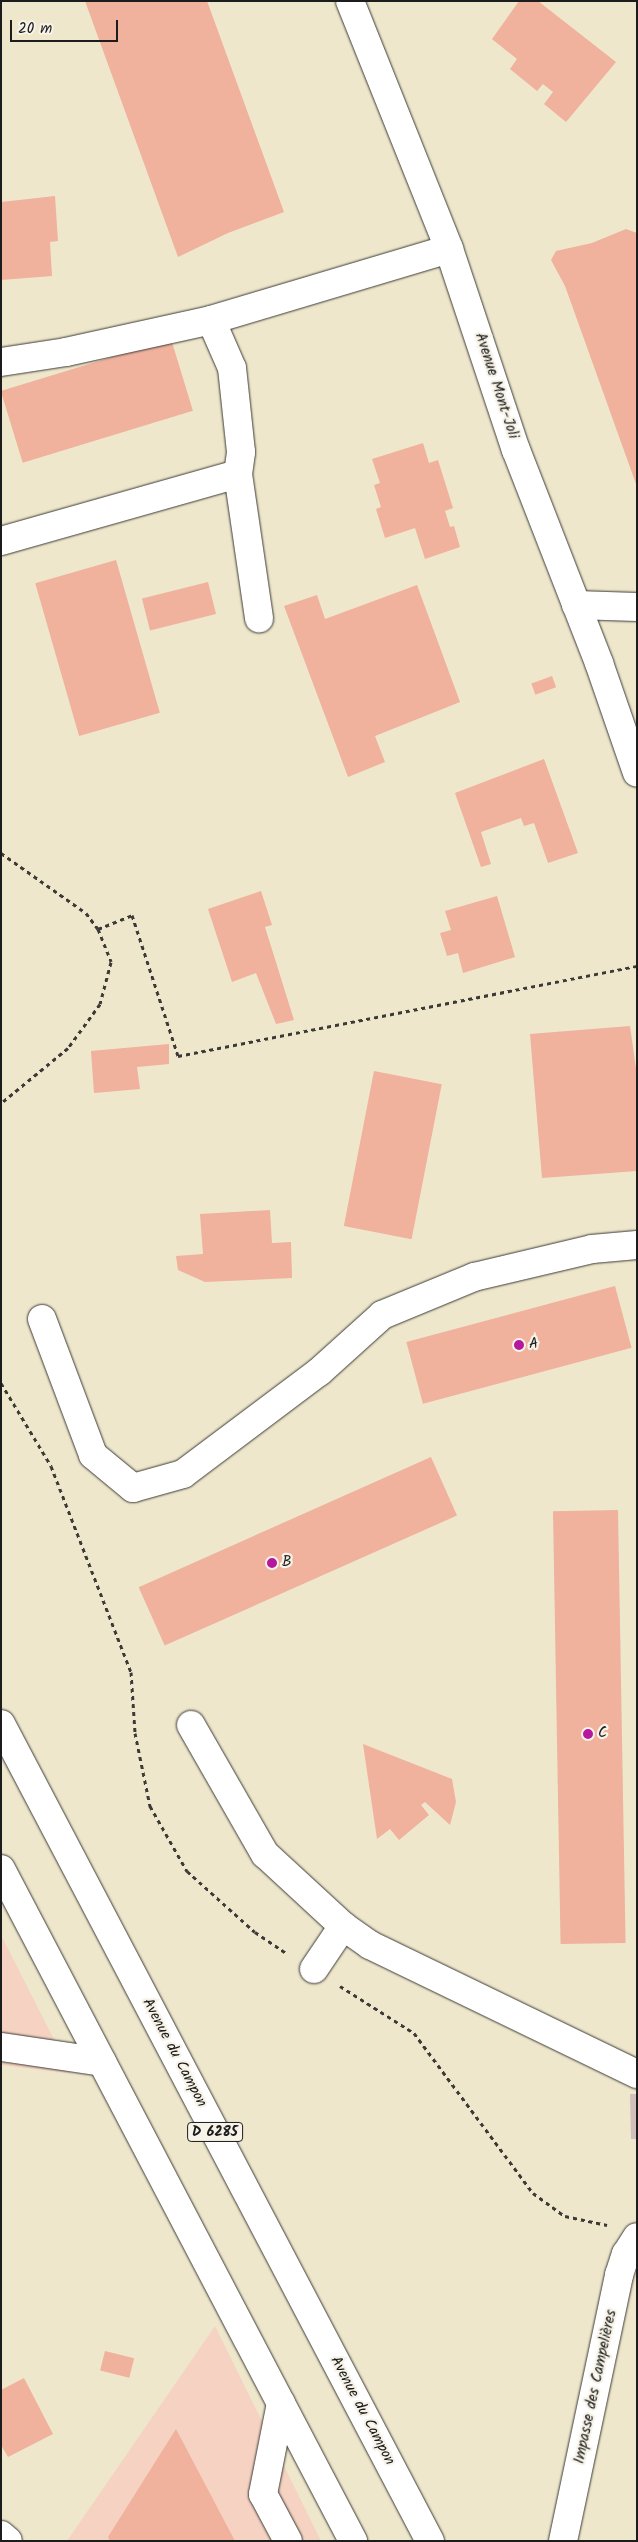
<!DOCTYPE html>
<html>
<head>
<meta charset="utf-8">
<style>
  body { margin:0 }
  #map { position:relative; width:638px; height:2542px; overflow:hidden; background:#eee7cc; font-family:Kalam,sans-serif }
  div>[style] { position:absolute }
  .built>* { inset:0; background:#f5d2c2 }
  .industrial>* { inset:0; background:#d1bfbd }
  .building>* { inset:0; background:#f0b19d; transform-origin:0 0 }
  .path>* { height:3px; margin-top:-1.5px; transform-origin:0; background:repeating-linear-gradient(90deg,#3c3a36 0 4px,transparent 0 8px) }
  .roads { filter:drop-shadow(0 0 1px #3c3a36) drop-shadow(0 0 1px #3c3a36) }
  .minor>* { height:28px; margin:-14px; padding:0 14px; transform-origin:14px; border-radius:14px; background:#fff }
  .major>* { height:28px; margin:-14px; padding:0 14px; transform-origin:14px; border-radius:14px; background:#fff }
  .dots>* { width:14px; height:14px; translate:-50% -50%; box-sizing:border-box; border:2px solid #f7f3e8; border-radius:50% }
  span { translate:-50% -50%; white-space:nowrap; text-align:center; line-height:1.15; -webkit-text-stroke:4.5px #f7f3e8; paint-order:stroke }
  .shield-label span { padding:1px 4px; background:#f7f3e8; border:1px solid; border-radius:4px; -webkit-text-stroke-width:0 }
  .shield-label { font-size:14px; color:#1c1c1c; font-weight:700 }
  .street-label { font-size:15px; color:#1c1c1c }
  .poi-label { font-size:15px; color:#1c1c1c }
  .left { translate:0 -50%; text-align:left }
  .frame { position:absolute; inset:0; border:2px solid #1c1c1c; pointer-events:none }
  .scale { position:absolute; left:10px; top:20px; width:108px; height:22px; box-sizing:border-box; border:2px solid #1c1c1c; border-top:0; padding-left:6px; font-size:15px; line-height:18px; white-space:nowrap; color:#1c1c1c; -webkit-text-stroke:4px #f7f3e8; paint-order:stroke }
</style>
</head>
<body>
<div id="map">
  <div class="built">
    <i style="clip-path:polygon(1px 1935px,71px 2073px,1px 2065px)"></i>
    <i style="clip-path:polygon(215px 2326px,321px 2541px,67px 2541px)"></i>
  </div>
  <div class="industrial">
    <i style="clip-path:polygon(637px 2094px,637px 2139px,631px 2139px,630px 2094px)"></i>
  </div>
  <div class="building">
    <i style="clip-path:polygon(85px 1px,207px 1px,284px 212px,228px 233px,178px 257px)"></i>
    <i style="clip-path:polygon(519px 1px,538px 1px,616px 62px,566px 122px,544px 104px,553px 92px,543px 84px,537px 91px,510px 69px,517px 59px,492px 39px)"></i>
    <i style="clip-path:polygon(55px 196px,58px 241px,50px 242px,52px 276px,1px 280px,1px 202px)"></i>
    <i style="clip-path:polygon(626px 229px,637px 233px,636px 484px,565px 286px,551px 260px,556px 251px,592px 243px)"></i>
    <i style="left:171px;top:339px;width:75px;height:178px;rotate:73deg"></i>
    <i style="clip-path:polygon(423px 443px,429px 463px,438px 460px,453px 508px,445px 511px,450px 527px,454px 526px,460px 547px,425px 559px,415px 528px,385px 538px,376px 509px,381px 507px,374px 485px,380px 483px,372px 459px)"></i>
    <i style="left:116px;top:560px;width:159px;height:84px;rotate:74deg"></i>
    <i style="left:208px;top:582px;width:33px;height:68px;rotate:76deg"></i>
    <i style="clip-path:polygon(417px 585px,460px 702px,375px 736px,385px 762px,348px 777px,284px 606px,317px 595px,325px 619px)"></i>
    <i style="left:552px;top:676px;width:12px;height:22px;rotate:70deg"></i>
    <i style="clip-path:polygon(544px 759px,578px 853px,548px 863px,534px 823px,524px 826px,521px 818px,481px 832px,491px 864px,481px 867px,455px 793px)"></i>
    <i style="clip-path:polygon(261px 891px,272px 925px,265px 927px,294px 1020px,276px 1024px,256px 973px,232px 982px,208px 909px)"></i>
    <i style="clip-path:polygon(497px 896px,515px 957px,463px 973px,458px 953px,447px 956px,440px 933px,451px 930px,445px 911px)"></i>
    <i style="clip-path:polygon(630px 1026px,637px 1076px,637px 1171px,542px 1178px,530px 1034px)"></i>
    <i style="clip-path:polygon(169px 1044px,169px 1064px,137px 1067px,140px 1089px,94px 1093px,91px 1051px)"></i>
    <i style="left:374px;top:1071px;width:69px;height:158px;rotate:11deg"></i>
    <i style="clip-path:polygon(270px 1210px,272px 1243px,291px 1242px,292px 1278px,205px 1282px,178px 1270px,176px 1256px,203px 1254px,200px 1214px)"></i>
    <i style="left:615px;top:1286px;width:64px;height:216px;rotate:75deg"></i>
    <i style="left:431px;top:1457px;width:64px;height:320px;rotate:66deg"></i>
    <i style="left:618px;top:1510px;width:433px;height:65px;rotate:89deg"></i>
    <i style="clip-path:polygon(363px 1744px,452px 1779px,456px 1802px,450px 1825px,425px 1802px,421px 1805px,429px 1815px,399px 1840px,390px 1829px,377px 1839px)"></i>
    <i style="left:105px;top:2351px;width:30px;height:20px;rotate:14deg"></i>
    <i style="clip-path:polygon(24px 2378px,53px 2434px,8px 2457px,1px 2445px,1px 2390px)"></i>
    <i style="clip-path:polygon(176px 2429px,235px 2541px,110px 2541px,108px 2537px)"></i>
  </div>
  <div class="path">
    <i style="left:1px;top:853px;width:104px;rotate:35.2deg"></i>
    <i style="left:86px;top:913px;width:20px;rotate:53deg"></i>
    <i style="left:98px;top:929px;width:35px;rotate:68deg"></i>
    <i style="left:111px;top:962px;width:43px;rotate:104.7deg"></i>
    <i style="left:100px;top:1004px;width:54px;rotate:126deg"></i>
    <i style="left:68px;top:1048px;width:87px;rotate:140.6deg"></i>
    <i style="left:98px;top:929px;width:37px;rotate:-22deg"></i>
    <i style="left:132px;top:915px;width:148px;rotate:71.9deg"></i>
    <i style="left:178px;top:1056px;width:468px;rotate:-11.1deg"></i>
    <i style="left:1px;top:1383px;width:97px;rotate:58.9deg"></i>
    <i style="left:51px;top:1466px;width:221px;rotate:68.8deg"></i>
    <i style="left:131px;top:1672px;width:61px;rotate:86.2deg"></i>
    <i style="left:135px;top:1733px;width:75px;rotate:78.4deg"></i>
    <i style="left:150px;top:1806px;width:75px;rotate:60.4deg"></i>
    <i style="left:187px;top:1871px;width:91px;rotate:41.9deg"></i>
    <i style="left:255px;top:1932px;width:37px;rotate:34deg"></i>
    <i style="left:340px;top:1986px;width:88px;rotate:32.4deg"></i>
    <i style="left:414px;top:2033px;width:199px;rotate:53.4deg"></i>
    <i style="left:533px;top:2193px;width:39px;rotate:36deg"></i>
    <i style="left:565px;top:2216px;width:43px;rotate:12.1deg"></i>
  </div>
  <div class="roads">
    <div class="minor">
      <i style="left:350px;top:1px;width:267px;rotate:68.2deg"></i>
      <i style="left:449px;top:249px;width:212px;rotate:71.6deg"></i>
      <i style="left:516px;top:450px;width:229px;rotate:68.7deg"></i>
      <i style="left:599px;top:663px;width:116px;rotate:70.9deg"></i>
      <i style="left:1px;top:362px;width:66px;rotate:-8.7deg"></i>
      <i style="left:66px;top:352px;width:148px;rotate:-12.4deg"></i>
      <i style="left:211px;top:320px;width:248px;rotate:-16.6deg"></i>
      <i style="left:238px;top:474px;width:146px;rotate:81.7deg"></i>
      <i style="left:1px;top:541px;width:246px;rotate:-15.8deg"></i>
      <i style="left:238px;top:474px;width:22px;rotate:-82deg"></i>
      <i style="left:241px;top:452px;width:84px;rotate:-96.1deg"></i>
      <i style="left:232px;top:368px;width:52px;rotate:-113.6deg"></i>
      <i style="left:576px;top:605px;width:61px;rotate:1.9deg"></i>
      <i style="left:42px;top:1319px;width:145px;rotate:69.4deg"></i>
      <i style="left:93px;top:1455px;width:52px;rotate:39.5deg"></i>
      <i style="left:133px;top:1488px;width:52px;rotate:-15.6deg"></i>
      <i style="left:183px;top:1474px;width:170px;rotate:-36.9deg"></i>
      <i style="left:319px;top:1372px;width:85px;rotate:-42.1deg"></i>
      <i style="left:382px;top:1315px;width:100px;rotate:-22.4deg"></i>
      <i style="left:474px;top:1277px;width:121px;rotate:-13.3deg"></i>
      <i style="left:592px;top:1249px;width:45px;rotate:-5.1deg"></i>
      <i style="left:191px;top:1725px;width:149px;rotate:60.2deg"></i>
      <i style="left:265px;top:1854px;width:106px;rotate:42.7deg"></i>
      <i style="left:343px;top:1926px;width:33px;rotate:35deg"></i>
      <i style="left:370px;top:1945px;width:297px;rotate:25.8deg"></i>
      <i style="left:314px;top:1969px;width:52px;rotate:-56deg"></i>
      <i style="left:1px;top:2047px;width:102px;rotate:8.4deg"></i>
      <i style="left:281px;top:2403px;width:93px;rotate:101.2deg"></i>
      <i style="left:263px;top:2494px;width:53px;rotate:62deg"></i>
      <i style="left:1px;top:2535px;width:9px;rotate:41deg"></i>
      <i style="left:563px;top:2541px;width:272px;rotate:-78.1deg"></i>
      <i style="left:619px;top:2275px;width:22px;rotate:-72deg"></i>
      <i style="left:626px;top:2254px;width:20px;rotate:-57deg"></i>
    </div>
    <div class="major">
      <i style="left:1px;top:1724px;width:923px;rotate:62.3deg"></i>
      <i style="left:1px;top:1869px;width:759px;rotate:62.35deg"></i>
    </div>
  </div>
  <div class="dots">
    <i style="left:519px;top:1345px;background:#b5179e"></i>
    <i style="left:272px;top:1563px;background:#b5179e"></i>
    <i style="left:588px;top:1734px;background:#b5179e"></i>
  </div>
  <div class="shield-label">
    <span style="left:215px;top:2132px">D 6285</span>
  </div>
  <div class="street-label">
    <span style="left:496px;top:386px;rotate:72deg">Avenue Mont-Joli</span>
    <span style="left:174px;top:2053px;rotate:62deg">Avenue du Campon</span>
    <span style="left:596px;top:2387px;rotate:-78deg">Impasse des Campelières</span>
    <span style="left:362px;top:2411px;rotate:62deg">Avenue du Campon</span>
  </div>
  <div class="poi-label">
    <span class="left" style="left:529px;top:1345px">A</span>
    <span class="left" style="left:282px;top:1563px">B</span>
    <span class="left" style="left:598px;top:1734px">C</span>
  </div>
  <div class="frame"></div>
  <div class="scale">20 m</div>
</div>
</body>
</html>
